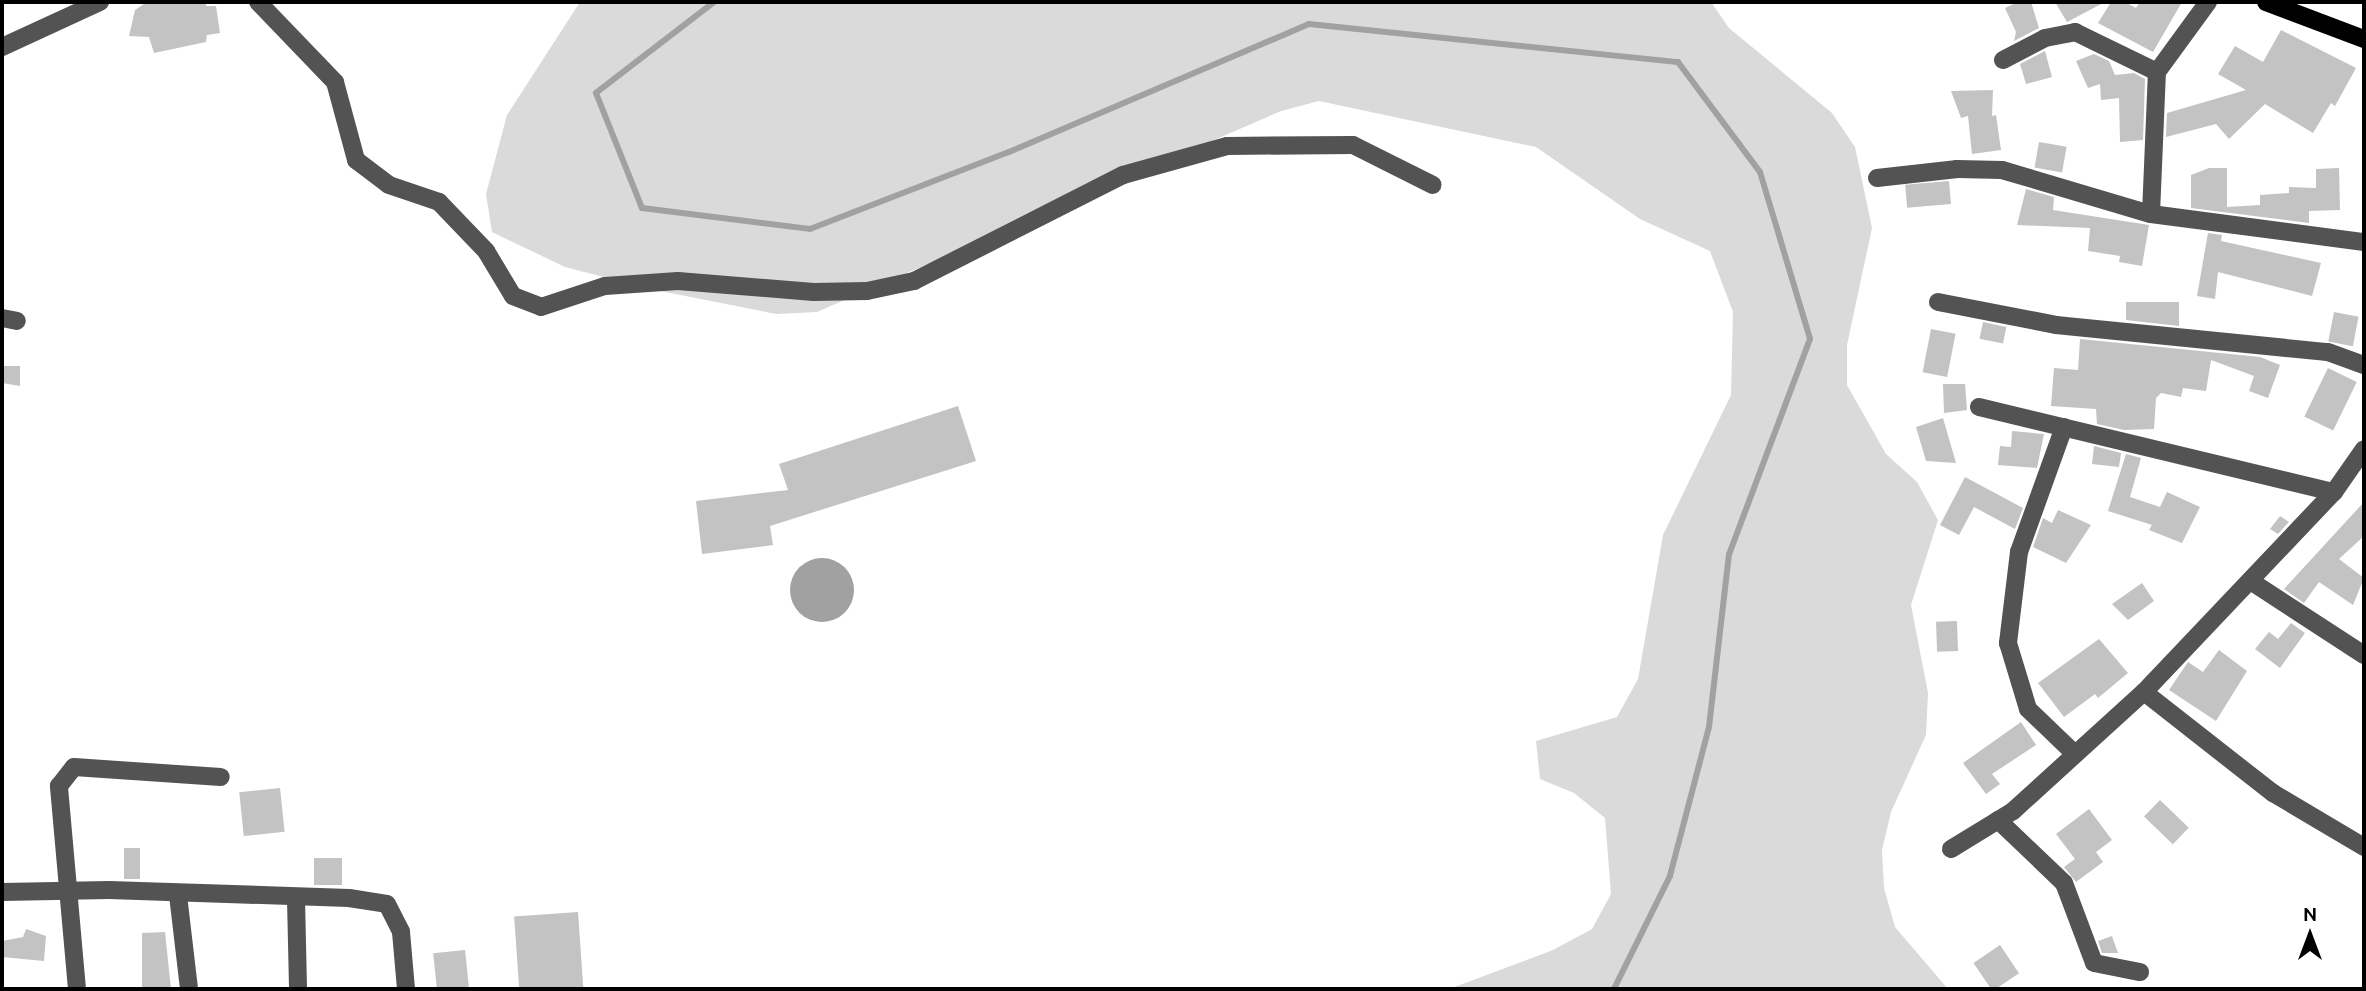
<!DOCTYPE html>
<html>
<head>
<meta charset="utf-8">
<style>
  body { margin:0 }
  #map { position:relative; width:2366px; height:991px; overflow:hidden; background:#fff; font-family:Ubuntu,sans-serif }
  div>[style] { position:absolute }
  .green>* { inset:0; background:#dadada }
  .water>* { inset:0; background:#a1a1a1 }
  .round { border-radius:50% }
  .stream>* { height:6px; margin:-3px; padding:0 3px; transform-origin:3px; border-radius:3px; background:#a1a1a1 }
  .building>* { inset:0; background:#c3c3c3; transform-origin:0 0 }
  .minor>* { height:18px; margin:-9px; padding:0 9px; transform-origin:9px; border-radius:9px; background:#535353 }
  .major>* { height:18px; margin:-9px; padding:0 9px; transform-origin:9px; border-radius:9px; background:#000 }
  span { translate:-50% -50%; white-space:nowrap; text-align:center; line-height:1.15; -webkit-text-stroke:7px #fff; paint-order:stroke }
  .frame { position:absolute; inset:0; border:4px solid #000; pointer-events:none }
  .north { position:absolute; left:2275px; top:900px; width:70px; height:70px; -webkit-text-stroke:5px #fff; paint-order:stroke; rotate:0deg; font-size:19px; font-weight:700; line-height:28px; text-align:center; color:#000 }
  .north::after { content:''; display:block; margin:auto; width:24px; height:32px; background:#000; clip-path:polygon(50% 0,100% 100%,50% 72%,0 100%) }
</style>
</head>
<body>
<div id="map">
  <div class="green">
    <i style="clip-path:polygon(580px 2px,1711px 2px,1729px 28px,1832px 113px,1855px 147px,1872px 228px,1847px 345px,1847px 385px,1886px 454px,1917px 482px,1938px 520px,1911px 605px,1928px 693px,1926px 735px,1891px 812px,1882px 850px,1884px 888px,1895px 927px,1948px 989px,1449px 989px,1553px 950px,1592px 929px,1611px 894px,1605px 818px,1574px 793px,1540px 779px,1536px 741px,1617px 717px,1638px 679px,1663px 535px,1731px 395px,1733px 312px,1710px 251px,1640px 219px,1536px 147px,1319px 101px,1281px 111px,817px 312px,776px 314px,650px 289px,565px 267px,492px 232px,486px 194px,507px 115px)"></i>
  </div>
  <div class="water">
    <i class="round" style="left:790px;top:558px;width:64px;height:64px"></i>
  </div>
  <div class="stream">
    <i style="left:714px;top:2px;width:149px;rotate:142.4deg"></i>
    <i style="left:596px;top:93px;width:124px;rotate:68.2deg"></i>
    <i style="left:642px;top:208px;width:169px;rotate:7.1deg"></i>
    <i style="left:810px;top:229px;width:213px;rotate:-21.2deg"></i>
    <i style="left:1009px;top:152px;width:326px;rotate:-23.1deg"></i>
    <i style="left:1309px;top:24px;width:371px;rotate:5.9deg"></i>
    <i style="left:1678px;top:62px;width:137px;rotate:53.3deg"></i>
    <i style="left:1760px;top:172px;width:174px;rotate:73.3deg"></i>
    <i style="left:1810px;top:339px;width:230px;rotate:110.6deg"></i>
    <i style="left:1729px;top:554px;width:174px;rotate:96.6deg"></i>
    <i style="left:1709px;top:727px;width:154px;rotate:104.7deg"></i>
    <i style="left:1670px;top:876px;width:126px;rotate:116.4deg"></i>
  </div>
  <div class="building">
    <i style="clip-path:polygon(206px 2px,206px 6px,216px 6px,220px 33px,207px 35px,206px 42px,154px 53px,149px 37px,129px 36px,135px 10px,144px 4px)"></i>
    <i style="clip-path:polygon(2018px 2px,2031px 2px,2039px 28px,2014px 41px,2016px 32px,2005px 8px)"></i>
    <i style="clip-path:polygon(2055px 2px,2105px 2px,2067px 22px)"></i>
    <i style="clip-path:polygon(2111px 2px,2125px 2px,2136px 8px,2140px 2px,2182px 2px,2153px 52px,2098px 23px)"></i>
    <i style="clip-path:polygon(2281px 30px,2356px 68px,2335px 106px,2331px 103px,2313px 133px,2265px 104px,2229px 139px,2216px 124px,2166px 137px,2167px 113px,2246px 90px,2218px 74px,2235px 46px,2263px 62px)"></i>
    <i style="clip-path:polygon(2045px 51px,2052px 77px,2026px 84px,2020px 64px)"></i>
    <i style="clip-path:polygon(2094px 54px,2109px 61px,2115px 75px,2134px 73px,2145px 79px,2143px 140px,2120px 142px,2119px 98px,2101px 100px,2100px 84px,2088px 88px,2076px 61px)"></i>
    <i style="clip-path:polygon(1993px 90px,1992px 116px,1996px 115px,2001px 150px,1972px 154px,1968px 116px,1961px 118px,1951px 91px)"></i>
    <i style="left:2039px;top:142px;width:28px;height:26px;rotate:10deg"></i>
    <i style="clip-path:polygon(2209px 168px,2227px 168px,2227px 207px,2260px 205px,2260px 195px,2289px 193px,2289px 187px,2316px 188px,2316px 169px,2339px 168px,2340px 210px,2309px 211px,2309px 223px,2191px 208px,2191px 175px)"></i>
    <i style="left:1949px;top:181px;width:23px;height:44px;rotate:85deg"></i>
    <i style="clip-path:polygon(2026px 189px,2054px 197px,2053px 210px,2149px 225px,2142px 266px,2119px 262px,2120px 256px,2088px 251px,2090px 228px,2017px 225px)"></i>
    <i style="clip-path:polygon(2208px 233px,2222px 235px,2221px 241px,2321px 263px,2312px 296px,2218px 272px,2215px 299px,2197px 296px)"></i>
    <i style="clip-path:polygon(2126px 302px,2179px 302px,2179px 326px,2126px 320px)"></i>
    <i style="left:2334px;top:312px;width:25px;height:30px;rotate:11deg"></i>
    <i style="left:1983px;top:322px;width:24px;height:17px;rotate:12deg"></i>
    <i style="left:1931px;top:329px;width:25px;height:44px;rotate:11deg"></i>
    <i style="clip-path:polygon(2080px 339px,2260px 357px,2280px 365px,2268px 398px,2249px 391px,2254px 376px,2211px 360px,2206px 391px,2183px 388px,2181px 397px,2161px 393px,2156px 398px,2154px 429px,2124px 430px,2097px 424px,2096px 409px,2051px 406px,2054px 368px,2078px 370px)"></i>
    <i style="clip-path:polygon(2px 366px,20px 366px,20px 386px,2px 383px)"></i>
    <i style="left:2328px;top:368px;width:32px;height:54px;rotate:26deg"></i>
    <i style="clip-path:polygon(1943px 384px,1965px 384px,1967px 410px,1944px 413px)"></i>
    <i style="clip-path:polygon(958px 406px,976px 461px,770px 526px,773px 545px,702px 554px,696px 501px,788px 490px,779px 464px)"></i>
    <i style="clip-path:polygon(1943px 418px,1956px 463px,1926px 461px,1916px 427px)"></i>
    <i style="clip-path:polygon(2012px 431px,2044px 434px,2037px 468px,1998px 465px,2000px 446px,2011px 447px)"></i>
    <i style="clip-path:polygon(2094px 446px,2121px 453px,2119px 467px,2092px 464px)"></i>
    <i style="clip-path:polygon(2126px 454px,2141px 458px,2130px 497px,2160px 507px,2167px 492px,2200px 507px,2182px 543px,2149px 530px,2152px 525px,2108px 511px)"></i>
    <i style="clip-path:polygon(1965px 477px,2023px 508px,2015px 529px,1974px 507px,1959px 535px,1940px 525px)"></i>
    <i style="clip-path:polygon(2364px 502px,2364px 536px,2339px 559px,2364px 578px,2353px 605px,2319px 582px,2304px 603px,2284px 589px)"></i>
    <i style="clip-path:polygon(2058px 510px,2091px 525px,2066px 563px,2033px 547px,2043px 518px,2052px 523px)"></i>
    <i style="clip-path:polygon(2280px 516px,2289px 522px,2278px 534px,2270px 529px)"></i>
    <i style="clip-path:polygon(2142px 583px,2154px 601px,2128px 620px,2112px 604px)"></i>
    <i style="left:1957px;top:621px;width:30px;height:21px;rotate:88deg"></i>
    <i style="clip-path:polygon(2291px 623px,2305px 633px,2280px 668px,2255px 649px,2269px 632px,2278px 639px)"></i>
    <i style="clip-path:polygon(2099px 639px,2128px 673px,2098px 698px,2095px 694px,2064px 717px,2038px 683px)"></i>
    <i style="clip-path:polygon(2219px 650px,2247px 671px,2216px 721px,2169px 690px,2188px 662px,2203px 672px)"></i>
    <i style="clip-path:polygon(2021px 722px,2036px 745px,1992px 774px,2000px 784px,1986px 794px,1963px 763px)"></i>
    <i style="left:280px;top:788px;width:44px;height:41px;rotate:84deg"></i>
    <i style="left:2160px;top:800px;width:40px;height:23px;rotate:44deg"></i>
    <i style="clip-path:polygon(2089px 809px,2112px 840px,2096px 852px,2103px 862px,2076px 882px,2064px 867px,2075px 859px,2056px 834px)"></i>
    <i style="left:124px;top:848px;width:16px;height:31px"></i>
    <i style="left:314px;top:858px;width:28px;height:27px"></i>
    <i style="left:578px;top:912px;width:77px;height:64px;rotate:86deg"></i>
    <i style="clip-path:polygon(26px 929px,46px 936px,44px 961px,2px 957px,2px 941px,23px 937px)"></i>
    <i style="clip-path:polygon(165px 932px,171px 989px,142px 989px,142px 933px)"></i>
    <i style="clip-path:polygon(2112px 936px,2118px 953px,2102px 953px,2098px 941px)"></i>
    <i style="left:2000px;top:945px;width:34px;height:32px;rotate:56deg"></i>
    <i style="left:465px;top:950px;width:39px;height:32px;rotate:84deg"></i>
  </div>
  <div class="minor">
    <i style="left:258px;top:2px;width:111px;rotate:46.1deg"></i>
    <i style="left:335px;top:82px;width:81px;rotate:74.9deg"></i>
    <i style="left:356px;top:160px;width:41px;rotate:37.1deg"></i>
    <i style="left:389px;top:185px;width:53px;rotate:18.8deg"></i>
    <i style="left:439px;top:202px;width:68px;rotate:46.2deg"></i>
    <i style="left:486px;top:251px;width:52px;rotate:59deg"></i>
    <i style="left:513px;top:296px;width:30px;rotate:21deg"></i>
    <i style="left:541px;top:307px;width:67px;rotate:-18.2deg"></i>
    <i style="left:605px;top:286px;width:73px;rotate:-3.9deg"></i>
    <i style="left:678px;top:281px;width:136px;rotate:4.6deg"></i>
    <i style="left:814px;top:292px;width:53px;rotate:-1.1deg"></i>
    <i style="left:867px;top:291px;width:48px;rotate:-12deg"></i>
    <i style="left:914px;top:281px;width:234px;rotate:-26.9deg"></i>
    <i style="left:1123px;top:175px;width:108px;rotate:-15.6deg"></i>
    <i style="left:1227px;top:146px;width:126px;rotate:-0.5deg"></i>
    <i style="left:1353px;top:145px;width:89px;rotate:26.6deg"></i>
    <i style="left:2px;top:47px;width:108px;rotate:-24.7deg"></i>
    <i style="left:2003px;top:60px;width:47px;rotate:-27.6deg"></i>
    <i style="left:2045px;top:38px;width:31px;rotate:-11deg"></i>
    <i style="left:2075px;top:32px;width:91px;rotate:26deg"></i>
    <i style="left:1877px;top:178px;width:81px;rotate:-6.4deg"></i>
    <i style="left:1957px;top:169px;width:45px;rotate:1.3deg"></i>
    <i style="left:2002px;top:170px;width:155px;rotate:16.5deg"></i>
    <i style="left:2151px;top:214px;width:215px;rotate:7.5deg"></i>
    <i style="left:2151px;top:214px;width:142px;rotate:-87.6deg"></i>
    <i style="left:2157px;top:72px;width:87px;rotate:-53.9deg"></i>
    <i style="left:1938px;top:302px;width:120px;rotate:11deg"></i>
    <i style="left:2056px;top:325px;width:273px;rotate:5.7deg"></i>
    <i style="left:2328px;top:352px;width:38px;rotate:20deg"></i>
    <i style="left:2px;top:318px;width:15px;rotate:11deg"></i>
    <i style="left:1979px;top:407px;width:365px;rotate:13.5deg"></i>
    <i style="left:2064px;top:427px;width:133px;rotate:109.8deg"></i>
    <i style="left:2019px;top:552px;width:92px;rotate:96.9deg"></i>
    <i style="left:2008px;top:643px;width:69px;rotate:73.1deg"></i>
    <i style="left:2028px;top:709px;width:65px;rotate:43.8deg"></i>
    <i style="left:2252px;top:582px;width:134px;rotate:33.1deg"></i>
    <i style="left:2144px;top:692px;width:164px;rotate:38.1deg"></i>
    <i style="left:2273px;top:793px;width:106px;rotate:30.7deg"></i>
    <i style="left:1998px;top:820px;width:91px;rotate:43.7deg"></i>
    <i style="left:2064px;top:883px;width:85px;rotate:69.4deg"></i>
    <i style="left:2094px;top:963px;width:47px;rotate:11.1deg"></i>
    <i style="left:1951px;top:849px;width:73px;rotate:-31.5deg"></i>
    <i style="left:2013px;top:811px;width:177px;rotate:-42.3deg"></i>
    <i style="left:2144px;top:692px;width:276px;rotate:-46.5deg"></i>
    <i style="left:2334px;top:492px;width:52px;rotate:-55.1deg"></i>
    <i style="left:2px;top:892px;width:107px;rotate:-1.1deg"></i>
    <i style="left:109px;top:890px;width:240px;rotate:1.9deg"></i>
    <i style="left:349px;top:898px;width:38px;rotate:9deg"></i>
    <i style="left:387px;top:904px;width:31px;rotate:63deg"></i>
    <i style="left:401px;top:932px;width:57px;rotate:85deg"></i>
    <i style="left:178px;top:895px;width:95px;rotate:83.3deg"></i>
    <i style="left:296px;top:899px;width:90px;rotate:88.7deg"></i>
    <i style="left:77px;top:989px;width:204px;rotate:-95.1deg"></i>
    <i style="left:59px;top:786px;width:24px;rotate:-52deg"></i>
    <i style="left:74px;top:767px;width:147px;rotate:3.9deg"></i>
  </div>
  <div class="major">
    <i style="left:2266px;top:2px;width:105px;rotate:20.7deg"></i>
  </div>
  <div class="frame"></div>
  <div class="north">N</div>
</div>
</body>
</html>
